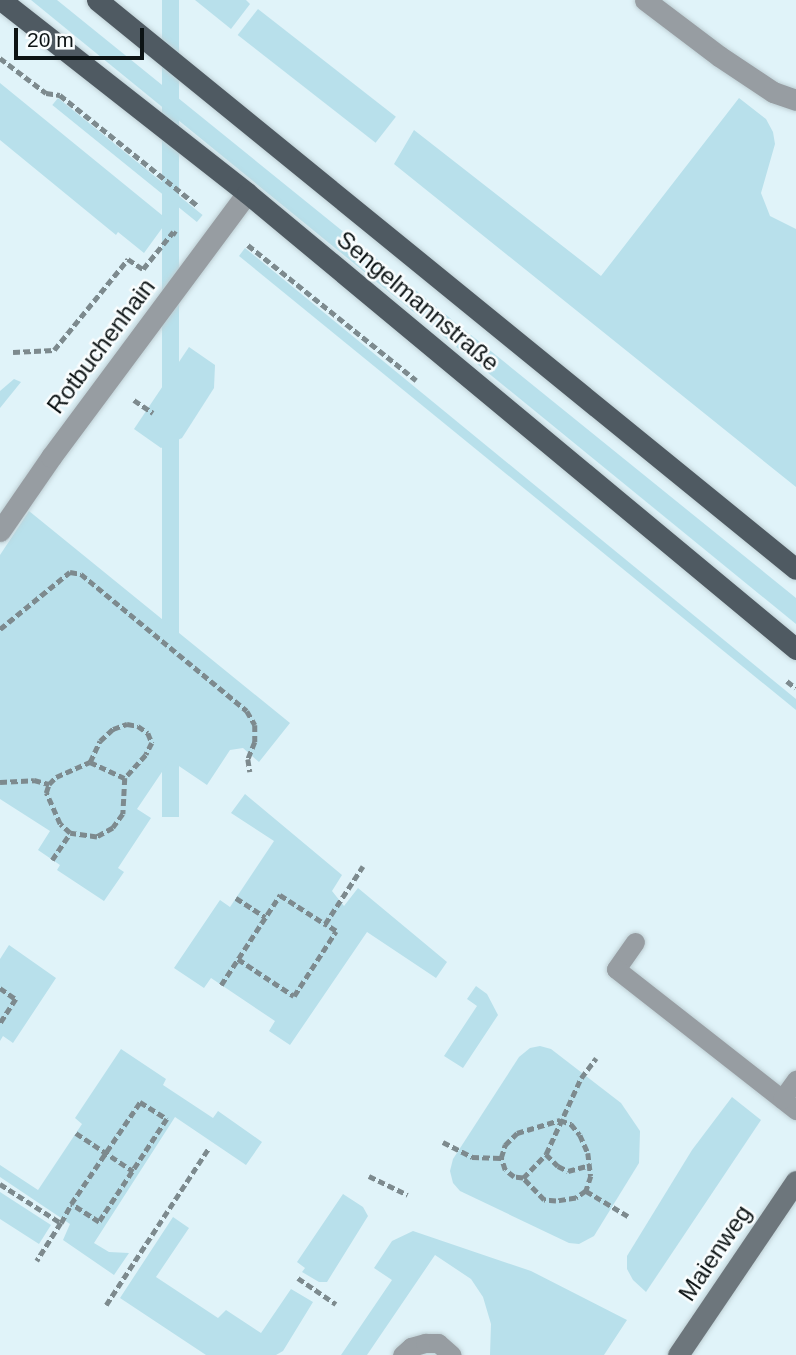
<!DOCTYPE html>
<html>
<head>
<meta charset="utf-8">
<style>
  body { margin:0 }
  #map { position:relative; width:796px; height:1355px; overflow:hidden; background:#e0f3f9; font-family:Arial,sans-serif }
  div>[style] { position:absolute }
  .green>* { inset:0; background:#b8e0eb; transform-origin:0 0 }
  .path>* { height:4.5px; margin-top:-2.25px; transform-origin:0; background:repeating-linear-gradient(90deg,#7d8a8e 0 7px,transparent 0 10.5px) }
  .roads { filter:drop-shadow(0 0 2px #becfd4) drop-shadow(0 0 2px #becfd4) }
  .lane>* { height:19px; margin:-9.5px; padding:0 9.5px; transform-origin:9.5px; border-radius:9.5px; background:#979da2 }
  .street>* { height:21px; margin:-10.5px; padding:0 10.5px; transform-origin:10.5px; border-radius:10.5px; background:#979da2 }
  .secondary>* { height:21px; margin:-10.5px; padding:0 10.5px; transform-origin:10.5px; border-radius:10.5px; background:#6d767c }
  .primary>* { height:21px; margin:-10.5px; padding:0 10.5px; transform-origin:10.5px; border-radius:10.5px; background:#4f5a62 }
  span { translate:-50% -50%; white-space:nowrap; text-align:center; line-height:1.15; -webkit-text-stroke:5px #f9fdfe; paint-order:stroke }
  .street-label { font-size:24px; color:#0c1314 }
  .scale { position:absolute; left:14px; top:28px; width:130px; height:32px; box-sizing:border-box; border:4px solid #0c1314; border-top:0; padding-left:9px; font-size:21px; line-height:24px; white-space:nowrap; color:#0c1314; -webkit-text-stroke:5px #f9fdfe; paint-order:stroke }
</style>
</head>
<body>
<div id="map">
  <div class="green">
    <i style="clip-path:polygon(31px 0,57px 0,796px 598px,796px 624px)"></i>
    <i style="left:162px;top:0;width:17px;height:817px"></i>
    <i style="clip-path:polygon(195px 0,246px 0,250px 4px,231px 29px)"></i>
    <i style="left:258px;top:9px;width:175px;height:33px;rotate:38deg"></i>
    <i style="clip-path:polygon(0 83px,168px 220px,144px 253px,118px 232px,116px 235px,0 140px)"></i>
    <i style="left:58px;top:98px;width:186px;height:9px;rotate:39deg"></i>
    <i style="clip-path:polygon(739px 98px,766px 119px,773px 132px,775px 144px,761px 193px,770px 216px,796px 229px,796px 487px,394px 164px,414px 130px,601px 276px)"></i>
    <i style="clip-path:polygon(245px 248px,796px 699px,796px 710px,239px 256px)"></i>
    <i style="clip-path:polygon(189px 347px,215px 365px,214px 388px,182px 438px,161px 448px,134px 429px)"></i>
    <i style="clip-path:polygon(14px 379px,21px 382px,0 408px,0 391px)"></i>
    <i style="clip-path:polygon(29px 511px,290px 723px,259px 762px,243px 748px,230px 750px,207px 785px,170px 760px,137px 809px,151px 818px,118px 868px,124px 872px,104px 901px,57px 870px,60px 865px,38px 850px,50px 831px,0 799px,0 555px)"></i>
    <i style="clip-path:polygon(245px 794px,342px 875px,332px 891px,344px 906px,358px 888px,447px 962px,436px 978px,367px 932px,290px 1045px,269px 1031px,275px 1021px,211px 978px,204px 988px,174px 968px,220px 900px,230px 907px,274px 841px,231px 813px)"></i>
    <i style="clip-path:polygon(9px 945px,56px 978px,13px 1043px,3px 1036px,0 1041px,0 959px)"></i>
    <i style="clip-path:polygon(476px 986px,487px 994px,498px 1015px,463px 1068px,444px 1056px,477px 1006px,467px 999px)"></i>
    <i style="clip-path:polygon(540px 1046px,551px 1049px,621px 1103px,640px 1131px,639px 1163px,594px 1236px,579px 1244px,569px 1243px,460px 1191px,453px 1183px,450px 1171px,453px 1159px,519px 1057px,530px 1048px)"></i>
    <i style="clip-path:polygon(121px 1049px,166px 1079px,163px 1085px,213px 1118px,218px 1111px,262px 1142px,246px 1165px,175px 1117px,94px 1243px,109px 1252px,129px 1253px,114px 1275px,63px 1240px,70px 1224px,0 1177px,0 1165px,38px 1190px,82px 1124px,75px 1118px)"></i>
    <i style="clip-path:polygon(732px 1097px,761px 1120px,646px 1292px,633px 1280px,627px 1269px,627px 1256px,692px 1150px)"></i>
    <i style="clip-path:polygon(0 1192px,51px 1225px,39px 1244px,0 1219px)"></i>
    <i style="clip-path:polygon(343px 1194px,363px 1207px,368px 1216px,327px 1282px,319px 1282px,302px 1272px,305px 1268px,297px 1262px)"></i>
    <i style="clip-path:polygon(173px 1217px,189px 1228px,156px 1277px,218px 1318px,226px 1310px,261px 1333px,291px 1289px,313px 1302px,283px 1351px,276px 1355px,206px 1355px,120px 1298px)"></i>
    <i style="clip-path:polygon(413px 1231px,531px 1271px,627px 1320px,604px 1355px,490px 1355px,491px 1324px,483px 1297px,471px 1279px,435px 1255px,367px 1355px,341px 1355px,392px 1280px,374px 1268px,392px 1241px)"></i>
  </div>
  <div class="path">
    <i style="left:0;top:58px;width:58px;rotate:37.3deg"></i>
    <i style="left:46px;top:93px;width:14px;rotate:8deg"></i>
    <i style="left:60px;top:95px;width:176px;rotate:38.8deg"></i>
    <i style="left:248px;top:245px;width:216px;rotate:38.8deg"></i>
    <i style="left:13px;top:352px;width:41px;rotate:-2.8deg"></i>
    <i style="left:54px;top:350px;width:117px;rotate:-50.9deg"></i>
    <i style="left:128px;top:259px;width:18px;rotate:34deg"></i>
    <i style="left:143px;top:269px;width:48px;rotate:-51deg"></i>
    <i style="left:173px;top:232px;width:4px;rotate:34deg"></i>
    <i style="left:134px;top:400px;width:23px;rotate:34deg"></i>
    <i style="left:0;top:629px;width:90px;rotate:-39.2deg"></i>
    <i style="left:70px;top:572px;width:11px;rotate:10deg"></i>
    <i style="left:81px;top:574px;width:215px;rotate:39.5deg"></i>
    <i style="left:247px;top:711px;width:16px;rotate:60deg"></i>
    <i style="left:255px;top:725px;width:17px;rotate:90deg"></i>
    <i style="left:255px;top:742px;width:18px;rotate:112deg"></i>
    <i style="left:248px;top:759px;width:13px;rotate:81deg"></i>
    <i style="left:787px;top:681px;width:11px;rotate:38deg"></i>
    <i style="left:90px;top:762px;width:38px;rotate:25deg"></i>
    <i style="left:125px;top:778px;width:36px;rotate:93deg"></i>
    <i style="left:123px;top:814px;width:17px;rotate:126deg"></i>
    <i style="left:113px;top:828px;width:18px;rotate:151deg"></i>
    <i style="left:97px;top:837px;width:27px;rotate:-172deg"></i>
    <i style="left:70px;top:833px;width:13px;rotate:-138deg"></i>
    <i style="left:60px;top:824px;width:34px;rotate:-114deg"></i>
    <i style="left:46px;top:793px;width:9px;rotate:-72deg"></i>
    <i style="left:49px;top:784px;width:10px;rotate:-45deg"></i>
    <i style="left:56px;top:777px;width:37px;rotate:-24deg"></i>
    <i style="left:90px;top:762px;width:23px;rotate:-65deg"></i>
    <i style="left:100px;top:741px;width:18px;rotate:-43deg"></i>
    <i style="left:113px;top:729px;width:15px;rotate:-20deg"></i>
    <i style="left:127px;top:724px;width:11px;rotate:10deg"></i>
    <i style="left:138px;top:726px;width:12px;rotate:35deg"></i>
    <i style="left:148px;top:733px;width:11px;rotate:68deg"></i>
    <i style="left:152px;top:743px;width:13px;rotate:117deg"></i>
    <i style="left:146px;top:755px;width:31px;rotate:132deg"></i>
    <i style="left:0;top:782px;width:34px;rotate:-3deg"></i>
    <i style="left:34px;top:780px;width:16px;rotate:15deg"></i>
    <i style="left:52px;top:860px;width:32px;rotate:-56deg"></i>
    <i style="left:236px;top:898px;width:35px;rotate:33deg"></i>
    <i style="left:238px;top:959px;width:67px;rotate:33.5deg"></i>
    <i style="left:294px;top:996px;width:77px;rotate:-57.1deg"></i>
    <i style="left:336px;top:931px;width:13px;rotate:-148deg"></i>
    <i style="left:221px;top:985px;width:108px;rotate:-56.8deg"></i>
    <i style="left:280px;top:895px;width:54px;rotate:32.8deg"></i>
    <i style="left:325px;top:924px;width:69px;rotate:-56.8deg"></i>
    <i style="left:0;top:988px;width:19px;rotate:35deg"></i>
    <i style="left:16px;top:999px;width:30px;rotate:123deg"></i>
    <i style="left:560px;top:1120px;width:12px;rotate:20deg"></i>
    <i style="left:571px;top:1124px;width:14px;rotate:51deg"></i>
    <i style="left:580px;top:1135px;width:20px;rotate:66deg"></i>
    <i style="left:588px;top:1153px;width:23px;rotate:83deg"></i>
    <i style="left:591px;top:1176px;width:16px;rotate:108deg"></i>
    <i style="left:586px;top:1191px;width:12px;rotate:145deg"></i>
    <i style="left:576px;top:1198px;width:20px;rotate:171deg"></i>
    <i style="left:556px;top:1201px;width:12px;rotate:-175deg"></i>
    <i style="left:544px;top:1200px;width:30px;rotate:-134deg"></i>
    <i style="left:523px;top:1178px;width:9px;rotate:-174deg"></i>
    <i style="left:514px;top:1177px;width:11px;rotate:-142deg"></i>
    <i style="left:505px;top:1170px;width:13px;rotate:-108deg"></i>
    <i style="left:501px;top:1158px;width:14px;rotate:-73deg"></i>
    <i style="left:505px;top:1145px;width:17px;rotate:-45deg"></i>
    <i style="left:517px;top:1133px;width:45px;rotate:-16.8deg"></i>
    <i style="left:76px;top:1133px;width:69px;rotate:33.7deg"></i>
    <i style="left:443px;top:1142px;width:33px;rotate:27deg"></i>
    <i style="left:472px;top:1157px;width:29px;rotate:2deg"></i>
    <i style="left:546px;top:1154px;width:17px;rotate:45deg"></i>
    <i style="left:558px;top:1166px;width:11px;rotate:27deg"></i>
    <i style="left:568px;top:1171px;width:23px;rotate:-15deg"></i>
    <i style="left:369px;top:1176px;width:43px;rotate:26deg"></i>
    <i style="left:523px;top:1178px;width:33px;rotate:-46deg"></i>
    <i style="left:546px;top:1154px;width:84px;rotate:-65.3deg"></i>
    <i style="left:581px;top:1078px;width:25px;rotate:-53deg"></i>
    <i style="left:0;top:1184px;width:72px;rotate:32.6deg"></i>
    <i style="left:61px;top:1223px;width:45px;rotate:122.3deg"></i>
    <i style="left:586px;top:1191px;width:49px;rotate:30.8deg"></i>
    <i style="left:61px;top:1223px;width:21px;rotate:-62deg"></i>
    <i style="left:71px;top:1204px;width:123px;rotate:-55.9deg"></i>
    <i style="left:140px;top:1102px;width:32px;rotate:32deg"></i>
    <i style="left:167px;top:1119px;width:123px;rotate:123.4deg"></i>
    <i style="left:99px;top:1222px;width:33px;rotate:-147deg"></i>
    <i style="left:298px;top:1278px;width:46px;rotate:34.4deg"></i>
    <i style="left:106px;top:1305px;width:186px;rotate:-56.8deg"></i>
  </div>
  <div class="roads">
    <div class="lane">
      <i style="left:635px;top:942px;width:33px;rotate:125deg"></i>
      <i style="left:616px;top:969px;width:229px;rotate:38.1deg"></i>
      <i style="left:782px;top:1099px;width:24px;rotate:-54deg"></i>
      <i style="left:402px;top:1355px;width:12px;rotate:-42deg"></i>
      <i style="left:411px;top:1347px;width:15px;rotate:-16deg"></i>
      <i style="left:425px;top:1343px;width:13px"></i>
      <i style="left:438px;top:1343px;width:18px;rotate:41deg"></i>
    </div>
    <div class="street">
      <i style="left:645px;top:0;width:93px;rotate:37.1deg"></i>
      <i style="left:719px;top:56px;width:65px;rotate:33.7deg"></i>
      <i style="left:773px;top:92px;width:24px;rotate:19deg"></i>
      <i style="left:0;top:531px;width:90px;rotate:-55.4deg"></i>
      <i style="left:51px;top:457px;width:329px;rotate:-53.4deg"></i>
    </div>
    <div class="secondary">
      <i style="left:678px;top:1355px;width:210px;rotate:-55.9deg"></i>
    </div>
    <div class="primary">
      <i style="left:1px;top:0;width:313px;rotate:38.1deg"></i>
      <i style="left:247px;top:193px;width:714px;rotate:39.71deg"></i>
      <i style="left:97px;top:0;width:901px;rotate:39.15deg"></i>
    </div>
  </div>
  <div class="street-label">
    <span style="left:418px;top:301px;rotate:40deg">Sengelmannstraße</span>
    <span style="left:101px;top:346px;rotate:-53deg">Rotbuchenhain</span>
    <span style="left:715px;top:1253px;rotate:-56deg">Maienweg</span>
  </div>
  <div class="scale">20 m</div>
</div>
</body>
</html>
